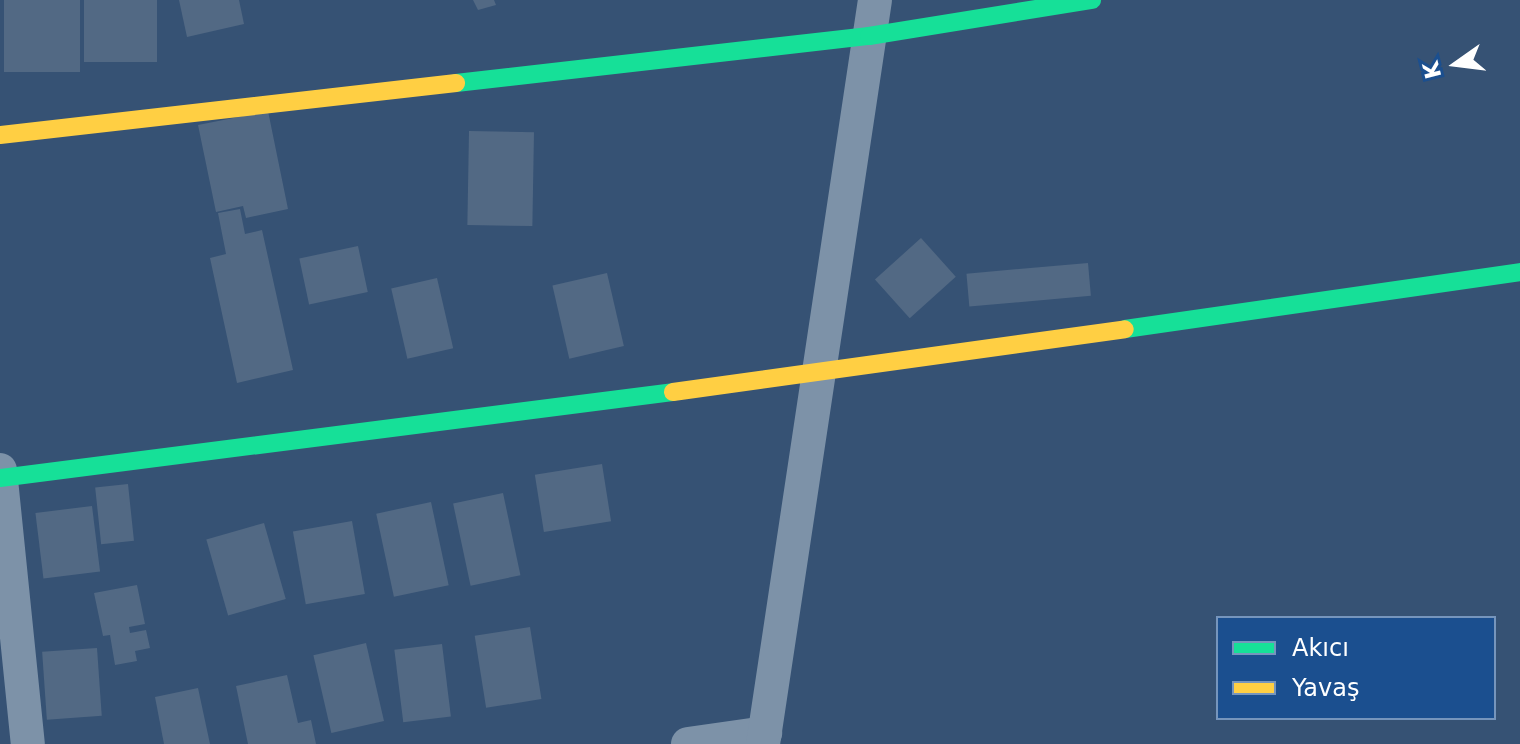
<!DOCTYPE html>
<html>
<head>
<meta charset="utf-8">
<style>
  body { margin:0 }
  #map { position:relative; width:1520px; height:744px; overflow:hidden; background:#365274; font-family:"DejaVu Sans",sans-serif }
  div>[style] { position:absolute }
  .building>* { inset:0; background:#526984; transform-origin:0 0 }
  .street>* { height:34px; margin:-17px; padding:0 17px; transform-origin:17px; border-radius:17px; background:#7d92a8 }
  .fast>* { height:18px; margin:-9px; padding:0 9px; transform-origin:9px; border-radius:9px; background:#16e098 }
  .slow>* { height:18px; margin:-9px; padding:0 9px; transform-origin:9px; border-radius:9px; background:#ffcf43 }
  span { translate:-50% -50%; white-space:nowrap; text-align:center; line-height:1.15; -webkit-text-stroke:7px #1b4f8f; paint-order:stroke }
  .legend { position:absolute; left:1216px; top:616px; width:280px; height:104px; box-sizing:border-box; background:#1b4f8f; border:2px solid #7695bc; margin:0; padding:10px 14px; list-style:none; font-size:24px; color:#fff }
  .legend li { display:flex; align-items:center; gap:16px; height:40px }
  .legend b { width:40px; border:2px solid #7695bc }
  .north { position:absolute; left:1416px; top:24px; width:80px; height:80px; -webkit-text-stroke:6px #1b4f8f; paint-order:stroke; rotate:256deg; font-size:22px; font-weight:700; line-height:32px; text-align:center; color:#fff }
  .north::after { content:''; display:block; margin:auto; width:28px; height:36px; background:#fff; clip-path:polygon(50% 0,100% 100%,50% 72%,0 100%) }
</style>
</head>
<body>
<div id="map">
  <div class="building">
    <i style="left:4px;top:0;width:76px;height:72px"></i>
    <i style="left:84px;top:0;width:73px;height:62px"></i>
    <i style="clip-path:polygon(179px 0,239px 0,244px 24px,187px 37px)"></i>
    <i style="clip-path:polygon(473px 0,494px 0,496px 5px,478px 10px)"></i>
    <i style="clip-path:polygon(268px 111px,288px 209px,246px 218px,243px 206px,216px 212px,198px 125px)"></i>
    <i style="left:469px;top:131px;width:65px;height:94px;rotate:1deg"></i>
    <i style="clip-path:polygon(240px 209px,245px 234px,262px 230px,293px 370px,237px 383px,210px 258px,226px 254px,218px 213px)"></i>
    <i style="left:921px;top:238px;width:52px;height:62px;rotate:48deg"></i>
    <i style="left:358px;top:246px;width:47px;height:60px;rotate:78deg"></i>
    <i style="left:1088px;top:263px;width:33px;height:122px;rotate:85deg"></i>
    <i style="left:607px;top:273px;width:75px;height:56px;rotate:77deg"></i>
    <i style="left:437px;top:278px;width:72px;height:47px;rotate:77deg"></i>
    <i style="left:602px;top:464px;width:58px;height:68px;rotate:81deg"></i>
    <i style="left:128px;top:484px;width:57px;height:33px;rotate:84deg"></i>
    <i style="left:503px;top:493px;width:84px;height:51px;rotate:78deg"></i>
    <i style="left:431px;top:502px;width:85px;height:56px;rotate:78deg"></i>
    <i style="left:92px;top:506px;width:66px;height:57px;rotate:83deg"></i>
    <i style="left:352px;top:521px;width:74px;height:60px;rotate:80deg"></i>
    <i style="left:264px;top:523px;width:79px;height:60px;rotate:74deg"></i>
    <i style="clip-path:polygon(137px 585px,145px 624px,129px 627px,130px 633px,146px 630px,150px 648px,135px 651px,137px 661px,115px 665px,110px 635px,103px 636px,94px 593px)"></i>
    <i style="left:530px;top:627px;width:73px;height:56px;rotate:81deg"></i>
    <i style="left:366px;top:643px;width:80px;height:54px;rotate:77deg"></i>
    <i style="left:442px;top:644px;width:73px;height:48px;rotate:83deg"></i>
    <i style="left:97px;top:648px;width:68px;height:55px;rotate:86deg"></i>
    <i style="clip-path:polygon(287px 675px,298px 723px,311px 720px,316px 744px,248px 744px,236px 686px)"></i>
    <i style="clip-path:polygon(198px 688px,210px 744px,164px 744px,155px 697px)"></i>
  </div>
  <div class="street">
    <i style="left:0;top:470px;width:275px;rotate:84.2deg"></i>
    <i style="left:688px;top:744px;width:78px;rotate:-8.1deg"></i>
    <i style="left:763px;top:744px;width:752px;rotate:-81.44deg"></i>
  </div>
  <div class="fast">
    <i style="left:456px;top:83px;width:416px;rotate:-6.5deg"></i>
    <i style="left:869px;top:36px;width:226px;rotate:-9.2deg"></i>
    <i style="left:1125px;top:329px;width:399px;rotate:-8.2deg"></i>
    <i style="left:0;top:478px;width:678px;rotate:-7.28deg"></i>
  </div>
  <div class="slow">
    <i style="left:0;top:135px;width:459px;rotate:-6.5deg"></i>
    <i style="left:673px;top:392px;width:456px;rotate:-7.9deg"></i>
  </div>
  <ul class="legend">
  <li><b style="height:10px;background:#16e098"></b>Akıcı</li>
  <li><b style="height:10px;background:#ffcf43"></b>Yavaş</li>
  </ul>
  <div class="north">K</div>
</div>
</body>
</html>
